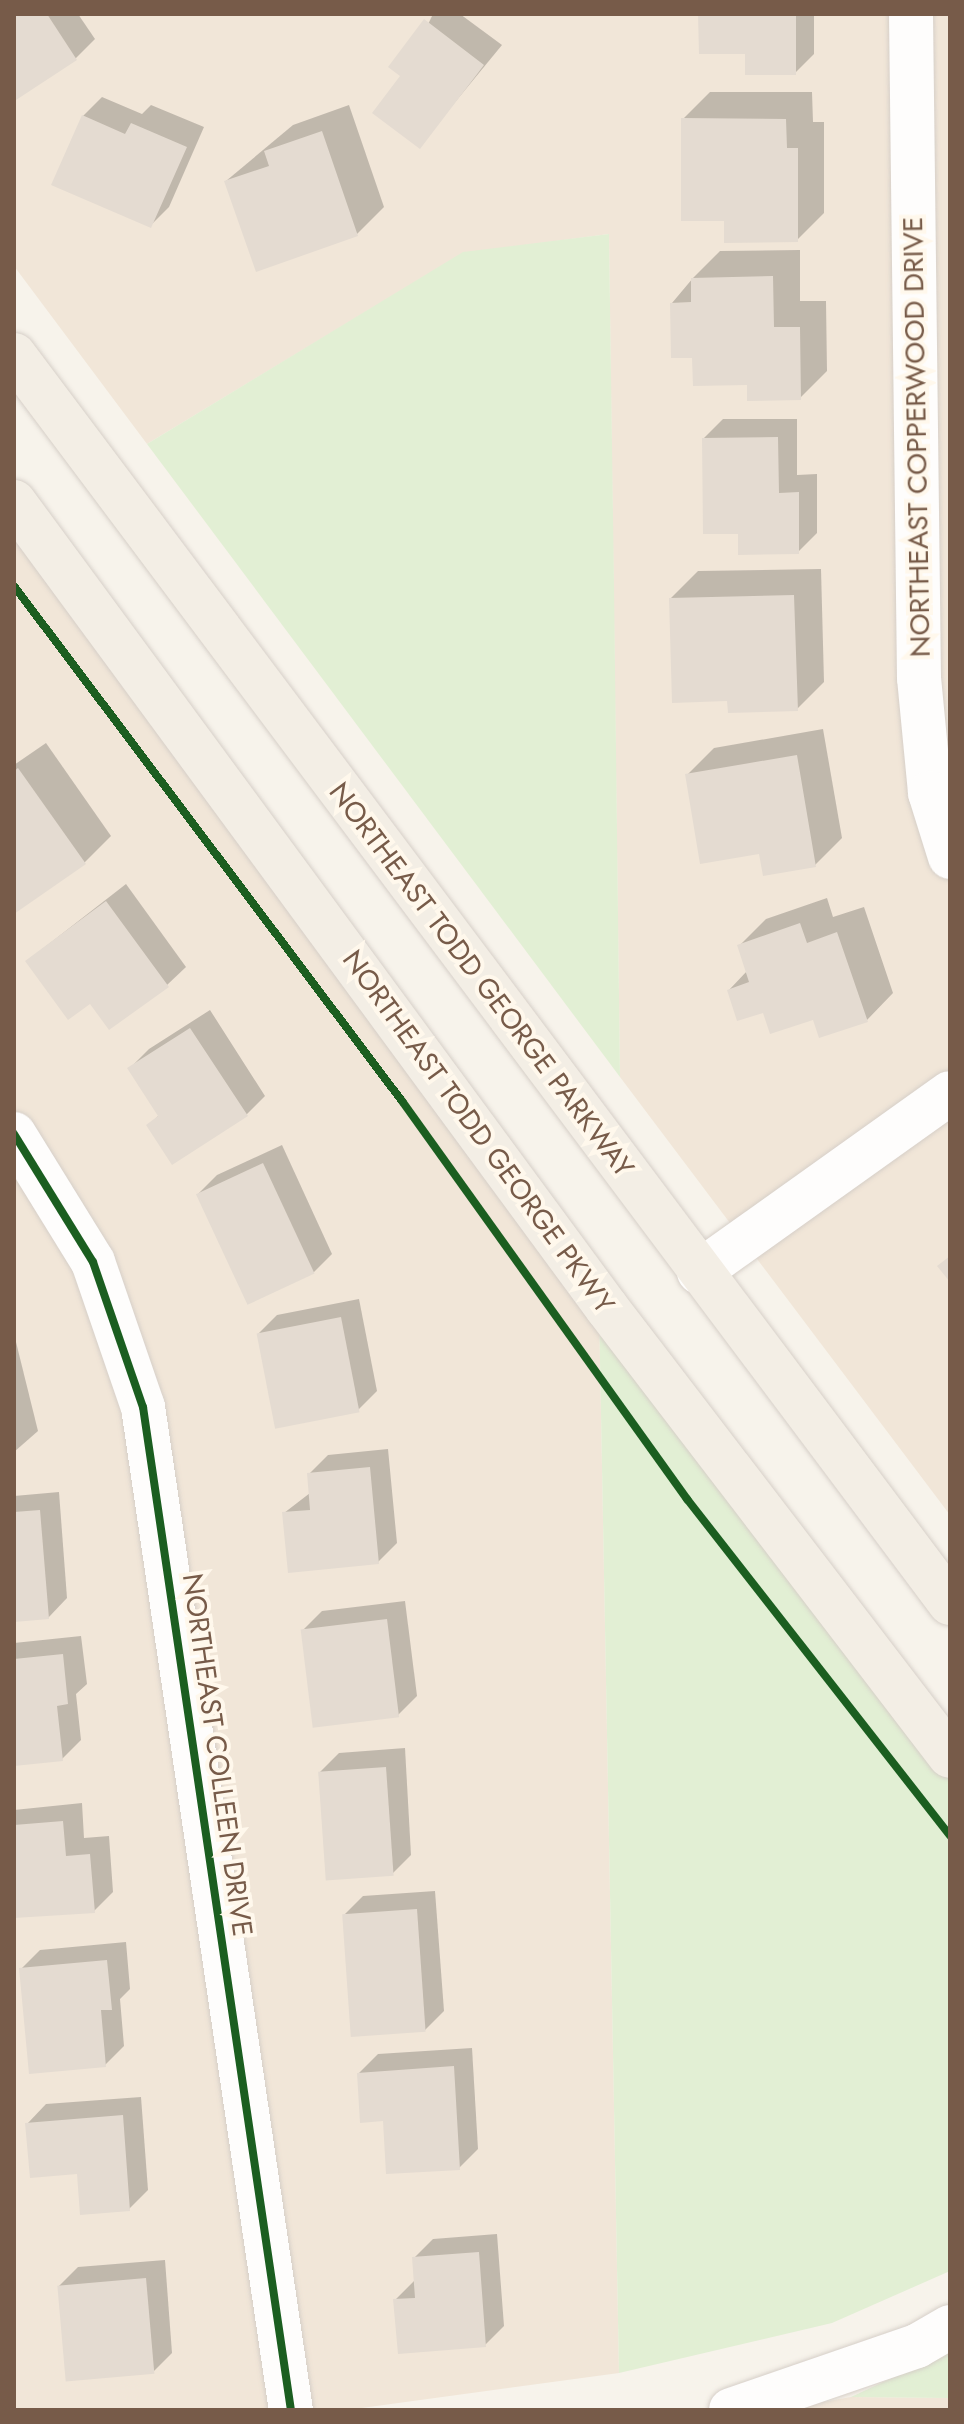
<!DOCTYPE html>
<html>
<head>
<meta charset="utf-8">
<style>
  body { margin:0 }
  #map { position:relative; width:964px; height:2424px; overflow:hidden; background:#f7f3eb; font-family:Jost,sans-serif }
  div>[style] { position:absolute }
  .residential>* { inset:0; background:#f1e6d8 }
  .green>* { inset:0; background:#e2efd4 }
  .shadow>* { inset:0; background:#0003 }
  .building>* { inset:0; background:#e4dbd1; transform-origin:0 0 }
  .roads { filter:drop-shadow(0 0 2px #d6cfc8) drop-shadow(0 0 2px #d6cfc8) }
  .minor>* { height:44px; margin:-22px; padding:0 22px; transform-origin:22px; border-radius:22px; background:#fefdfc }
  .major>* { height:44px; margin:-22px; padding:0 22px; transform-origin:22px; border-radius:22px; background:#f3eee5 }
  .cycleway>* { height:8px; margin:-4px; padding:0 4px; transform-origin:4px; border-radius:4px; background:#1b5e20 }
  span { translate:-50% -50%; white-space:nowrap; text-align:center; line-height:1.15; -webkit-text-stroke:8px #fff8ec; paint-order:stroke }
  .street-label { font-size:28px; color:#775b49 }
  .frame { position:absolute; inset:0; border:16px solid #775b49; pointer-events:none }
</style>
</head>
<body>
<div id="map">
  <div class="residential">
    <i style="clip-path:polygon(14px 14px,950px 14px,950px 1515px,620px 1077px,609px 234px,463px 253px,147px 444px,14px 266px)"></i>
    <i style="clip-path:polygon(14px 516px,599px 1307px,619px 2373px,347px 2410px,14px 2410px)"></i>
    <i style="clip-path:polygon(851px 2397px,950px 2398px,950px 2410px,779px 2410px)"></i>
  </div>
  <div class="green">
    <i style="clip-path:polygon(609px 234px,614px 585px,620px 1077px,147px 444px,463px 252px)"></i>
    <i style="clip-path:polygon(599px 1307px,950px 1769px,950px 2271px,832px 2323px,619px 2373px)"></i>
    <i style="clip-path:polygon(950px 2351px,950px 2398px,851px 2397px)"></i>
  </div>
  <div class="shadow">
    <i style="clip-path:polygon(14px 14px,78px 14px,95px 39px,76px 58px,17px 97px)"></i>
    <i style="clip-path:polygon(433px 14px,460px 14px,502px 45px,419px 146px,403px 76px)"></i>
    <i style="clip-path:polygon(700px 14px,814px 14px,814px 54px,795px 73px,747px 52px)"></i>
    <i style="clip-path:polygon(710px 92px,812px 92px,813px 122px,824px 122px,824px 213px,797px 240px,726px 219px,683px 119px)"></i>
    <i style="clip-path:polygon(102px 97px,142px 114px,151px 105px,204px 127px,169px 207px,150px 226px,83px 116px)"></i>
    <i style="clip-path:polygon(349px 105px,384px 207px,357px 234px,226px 181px,293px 125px)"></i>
    <i style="clip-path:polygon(800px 250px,800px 301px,826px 301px,827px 371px,800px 398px,749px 383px,694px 356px,672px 303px,693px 278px,720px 251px)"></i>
    <i style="clip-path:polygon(723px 419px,797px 419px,797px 475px,817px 474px,817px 533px,798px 552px,740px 532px,704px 438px)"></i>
    <i style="clip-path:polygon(821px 569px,824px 682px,797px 709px,729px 699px,671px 598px,698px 571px)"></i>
    <i style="clip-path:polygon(823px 729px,842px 838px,815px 865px,761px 852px,687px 775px,714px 748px)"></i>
    <i style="clip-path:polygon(46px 743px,111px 836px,84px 863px,14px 912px,14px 765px)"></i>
    <i style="clip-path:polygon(126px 884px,186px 967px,167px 985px,90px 1001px,27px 961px)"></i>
    <i style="clip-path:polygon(827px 898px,833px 917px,864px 907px,893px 993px,867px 1020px,764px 1010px,729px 990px,747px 971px,739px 946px,766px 919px)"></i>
    <i style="clip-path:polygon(210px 1010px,265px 1096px,246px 1115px,149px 1125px,160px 1114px,130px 1068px,149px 1049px)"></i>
    <i style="clip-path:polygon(282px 1145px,332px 1254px,313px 1273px,198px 1194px,217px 1175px)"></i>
    <i style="clip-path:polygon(359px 1299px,377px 1391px,358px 1410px,258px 1334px,277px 1315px)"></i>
    <i style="clip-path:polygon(15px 1338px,38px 1431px,14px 1452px,14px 1339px)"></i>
    <i style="clip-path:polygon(388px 1449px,397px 1543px,378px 1562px,284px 1513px,310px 1493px,309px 1474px,328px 1455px)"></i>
    <i style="clip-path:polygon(59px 1492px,67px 1598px,48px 1618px,14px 1621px,14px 1496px)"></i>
    <i style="clip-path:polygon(405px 1601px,417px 1696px,398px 1715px,303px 1630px,322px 1611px)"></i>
    <i style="clip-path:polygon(81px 1636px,87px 1684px,76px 1694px,81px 1740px,62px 1759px,14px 1764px,14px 1643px)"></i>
    <i style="clip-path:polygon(405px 1748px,411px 1855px,392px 1874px,320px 1772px,339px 1753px)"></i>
    <i style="clip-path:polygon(82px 1803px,84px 1838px,109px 1836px,113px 1892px,94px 1911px,14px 1916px,14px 1810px)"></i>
    <i style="clip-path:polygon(435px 1891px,444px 2011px,425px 2030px,344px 1915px,363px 1896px)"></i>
    <i style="clip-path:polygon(126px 1942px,130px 1989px,120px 1999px,124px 2046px,105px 2065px,21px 1969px,40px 1950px)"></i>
    <i style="clip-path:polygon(472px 2048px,478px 2149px,459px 2168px,385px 2119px,359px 2073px,378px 2054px)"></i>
    <i style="clip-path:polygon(141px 2097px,148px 2190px,129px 2209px,27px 2124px,46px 2104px)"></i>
    <i style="clip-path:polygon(497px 2234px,504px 2326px,485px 2345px,395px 2300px,414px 2281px,414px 2258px,433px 2239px)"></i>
    <i style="clip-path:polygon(165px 2260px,172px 2353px,153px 2372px,59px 2286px,78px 2267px)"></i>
  </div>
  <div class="building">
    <i style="clip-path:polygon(14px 14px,47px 14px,77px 60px,16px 100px)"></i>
    <i style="clip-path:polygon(698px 14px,796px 14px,796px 75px,745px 75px,745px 54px,699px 54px)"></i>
    <i style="clip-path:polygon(424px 19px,484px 65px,420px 149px,372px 113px,400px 76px,388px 67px)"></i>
    <i style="clip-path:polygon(82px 115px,125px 134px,131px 123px,187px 147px,151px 228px,51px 185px)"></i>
    <i style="clip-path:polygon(681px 118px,786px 119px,787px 148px,798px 148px,798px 242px,724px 243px,724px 221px,681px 221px)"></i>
    <i style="clip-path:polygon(322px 131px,358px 236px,256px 272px,224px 181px,269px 166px,264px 151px)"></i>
    <i style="clip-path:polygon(773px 276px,774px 327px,800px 327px,801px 400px,747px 401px,747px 385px,693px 386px,692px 358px,671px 358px,670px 303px,691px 302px,691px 278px)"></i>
    <i style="clip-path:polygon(778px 437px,779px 493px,799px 492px,799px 554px,738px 555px,738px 534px,703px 534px,702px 438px)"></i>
    <i style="clip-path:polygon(794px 595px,798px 711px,728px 713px,727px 701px,672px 703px,669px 598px)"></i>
    <i style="clip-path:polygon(797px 755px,816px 867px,763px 876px,759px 854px,700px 864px,685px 774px)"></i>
    <i style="clip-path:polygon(18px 768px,86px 864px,14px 914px,14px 771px)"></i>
    <i style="clip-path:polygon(106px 901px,169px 987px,109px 1030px,90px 1004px,68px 1020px,25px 961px)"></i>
    <i style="clip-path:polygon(800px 923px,807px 943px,837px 932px,868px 1022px,819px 1038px,813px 1020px,770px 1034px,763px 1013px,737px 1021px,727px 990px,749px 982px,737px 945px)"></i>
    <i style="clip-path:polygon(190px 1028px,248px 1116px,172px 1165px,146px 1125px,158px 1116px,127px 1068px)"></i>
    <i style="left:263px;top:1163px;width:122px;height:74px;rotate:65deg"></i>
    <i style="clip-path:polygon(950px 1256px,950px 1282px,937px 1266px)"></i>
    <i style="left:341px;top:1317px;width:97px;height:86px;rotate:79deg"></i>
    <i style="clip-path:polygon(370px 1467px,379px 1564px,288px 1573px,282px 1512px,310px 1510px,307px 1473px)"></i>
    <i style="clip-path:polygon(40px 1510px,49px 1619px,14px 1622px,14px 1512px)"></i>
    <i style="left:387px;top:1619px;width:99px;height:87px;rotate:83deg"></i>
    <i style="clip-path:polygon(63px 1654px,68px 1704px,57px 1706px,63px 1761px,14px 1766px,14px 1659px)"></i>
    <i style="left:386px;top:1767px;width:109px;height:68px;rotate:86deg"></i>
    <i style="clip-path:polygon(63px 1821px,66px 1856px,90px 1854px,95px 1913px,14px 1918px,14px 1825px)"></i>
    <i style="left:417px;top:1909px;width:123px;height:75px;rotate:86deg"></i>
    <i style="clip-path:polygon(107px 1960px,112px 2010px,101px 2010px,106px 2067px,29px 2074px,19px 1968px)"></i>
    <i style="clip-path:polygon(454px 2066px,460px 2170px,386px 2174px,383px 2121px,360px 2123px,357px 2073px)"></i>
    <i style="clip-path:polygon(123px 2115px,130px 2211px,80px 2215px,77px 2174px,30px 2178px,25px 2123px)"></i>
    <i style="clip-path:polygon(479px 2252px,486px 2347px,398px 2354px,393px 2299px,415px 2298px,412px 2257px)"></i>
    <i style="left:146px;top:2278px;width:96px;height:89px;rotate:85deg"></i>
  </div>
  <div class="roads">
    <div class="minor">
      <i style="left:911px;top:14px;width:664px;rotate:89.31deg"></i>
      <i style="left:919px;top:678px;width:116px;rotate:84.5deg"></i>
      <i style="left:930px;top:793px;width:67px;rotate:72.6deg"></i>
      <i style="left:14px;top:1134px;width:150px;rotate:58.3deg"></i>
      <i style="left:93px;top:1262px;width:153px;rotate:71deg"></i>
      <i style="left:143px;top:1407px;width:1014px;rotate:81.61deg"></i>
      <i style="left:699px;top:1272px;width:308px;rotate:-35.5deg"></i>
      <i style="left:731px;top:2410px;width:197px;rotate:-19deg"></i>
      <i style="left:917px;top:2346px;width:38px;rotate:-30deg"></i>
    </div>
    <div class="major">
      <i style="left:14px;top:355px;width:1560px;rotate:53.13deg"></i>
      <i style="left:14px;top:502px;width:1001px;rotate:53.66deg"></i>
      <i style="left:607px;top:1308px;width:564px;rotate:52.56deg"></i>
    </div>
  </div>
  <div class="cycleway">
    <i style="left:14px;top:586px;width:645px;rotate:53.01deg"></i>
    <i style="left:402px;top:1101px;width:490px;rotate:54.4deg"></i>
    <i style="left:687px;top:1499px;width:427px;rotate:52deg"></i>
    <i style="left:14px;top:1134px;width:150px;rotate:58.3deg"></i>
    <i style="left:93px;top:1262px;width:153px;rotate:71deg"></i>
    <i style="left:143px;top:1407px;width:1014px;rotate:81.61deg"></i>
  </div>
  <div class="street-label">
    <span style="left:917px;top:437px;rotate:-91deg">NORTHEAST COPPERWOOD DRIVE</span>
    <span style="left:481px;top:980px;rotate:53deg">NORTHEAST TODD GEORGE PARKWAY</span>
    <span style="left:478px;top:1132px;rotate:54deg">NORTHEAST TODD GEORGE PKWY</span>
    <span style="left:217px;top:1755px;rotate:82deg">NORTHEAST COLLEEN DRIVE</span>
  </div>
  <div class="frame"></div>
</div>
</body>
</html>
